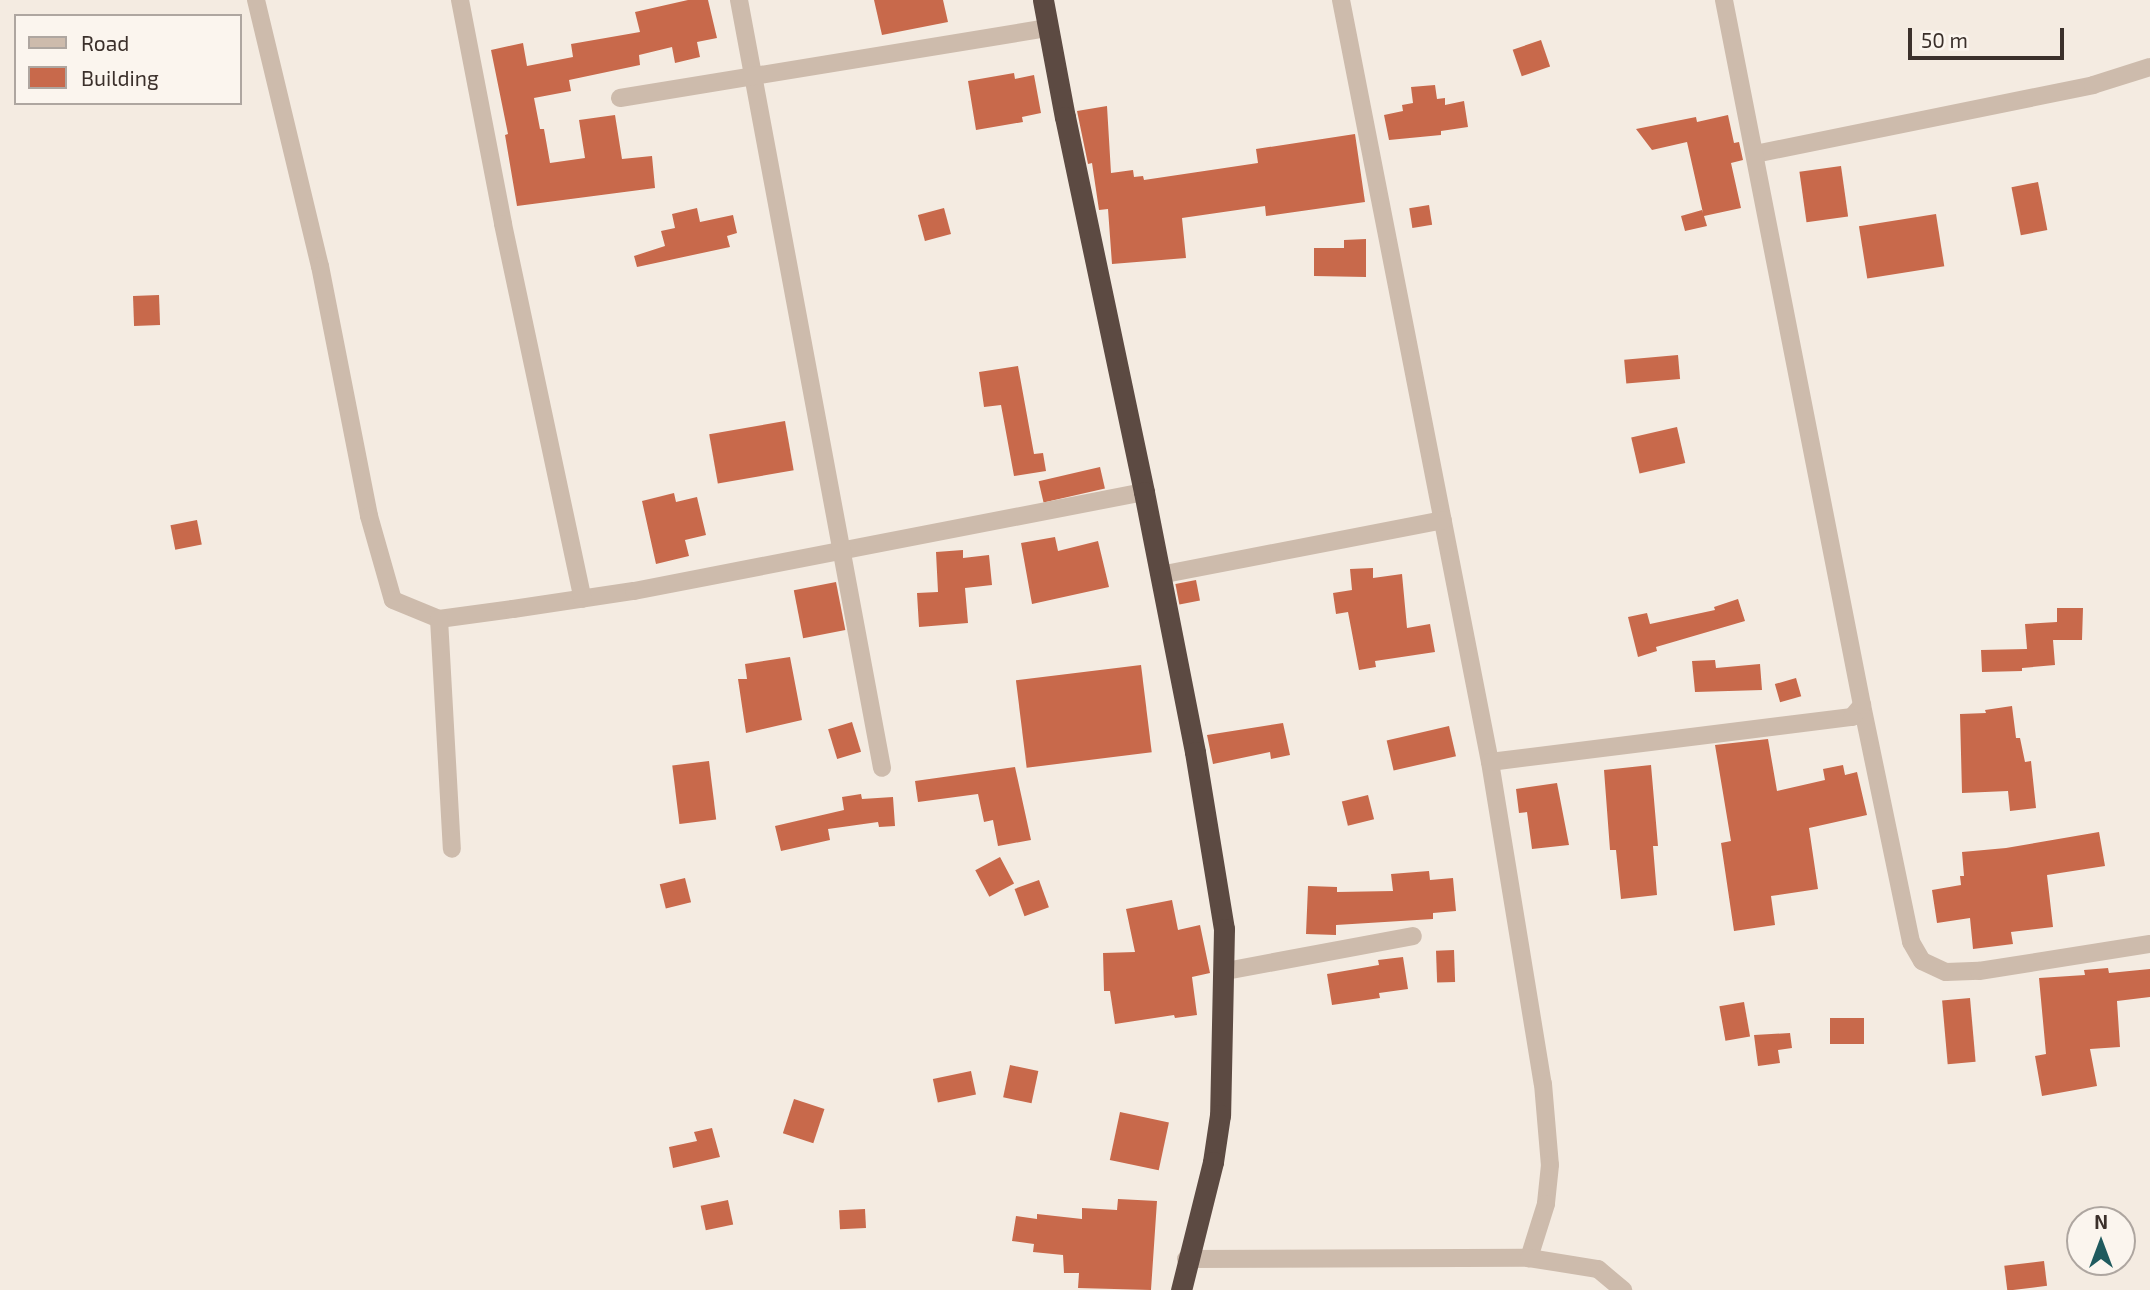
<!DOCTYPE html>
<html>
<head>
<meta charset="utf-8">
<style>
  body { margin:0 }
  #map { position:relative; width:2150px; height:1290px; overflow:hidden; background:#f4ebe1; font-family:"Exo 2",sans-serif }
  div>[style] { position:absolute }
  .building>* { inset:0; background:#c8694b; transform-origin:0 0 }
  .street>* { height:18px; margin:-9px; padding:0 9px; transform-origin:9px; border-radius:9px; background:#cdbbac }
  .highway>* { height:21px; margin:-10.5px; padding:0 10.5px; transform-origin:10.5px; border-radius:10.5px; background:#5c4a42 }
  span { translate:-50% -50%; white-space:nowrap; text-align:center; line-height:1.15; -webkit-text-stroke:6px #fbf5ee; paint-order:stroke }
  .legend { position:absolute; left:14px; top:14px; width:228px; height:91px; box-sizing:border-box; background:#fbf5ee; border:2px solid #aea6a0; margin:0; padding:9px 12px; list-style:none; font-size:21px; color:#3b302b }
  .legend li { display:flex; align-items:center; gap:14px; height:35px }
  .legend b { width:35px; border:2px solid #aea6a0 }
  .north { position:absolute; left:2066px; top:1206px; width:70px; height:70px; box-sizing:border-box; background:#fbf5ee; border:2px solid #aea6a0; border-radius:50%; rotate:0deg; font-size:19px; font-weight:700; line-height:28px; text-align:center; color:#3b302b }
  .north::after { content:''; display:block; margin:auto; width:24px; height:32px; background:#1f5a5e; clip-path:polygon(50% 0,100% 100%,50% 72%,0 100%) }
  .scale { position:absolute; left:1908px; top:28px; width:156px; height:32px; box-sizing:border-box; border:4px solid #3b302b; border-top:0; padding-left:9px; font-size:21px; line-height:24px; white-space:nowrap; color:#3b302b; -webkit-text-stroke:5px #fbf5ee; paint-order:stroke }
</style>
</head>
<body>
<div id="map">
  <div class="building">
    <i style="clip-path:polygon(688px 0,708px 0,717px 38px,697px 42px,700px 57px,675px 63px,672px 47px,639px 55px,640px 65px,569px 80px,571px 91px,534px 98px,540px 129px,544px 129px,550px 163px,585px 158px,579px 120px,615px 115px,622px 159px,652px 156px,655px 188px,517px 206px,505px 135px,508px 134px,491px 50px,523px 43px,527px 66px,573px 57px,571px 44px,640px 32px,635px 12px)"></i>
    <i style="clip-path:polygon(874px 0,943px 0,948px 22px,882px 35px)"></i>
    <i style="left:1541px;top:40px;width:28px;height:30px;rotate:71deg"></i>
    <i style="clip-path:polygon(1014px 73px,1015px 79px,1034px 75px,1041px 113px,1022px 117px,1023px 122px,976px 130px,968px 81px)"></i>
    <i style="clip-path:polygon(1435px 85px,1437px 99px,1445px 98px,1445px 105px,1464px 101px,1468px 127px,1441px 131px,1441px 135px,1389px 140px,1384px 115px,1403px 111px,1402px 105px,1413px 103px,1411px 87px)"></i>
    <i style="clip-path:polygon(1107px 106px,1111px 173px,1133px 170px,1134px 177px,1143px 176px,1144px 180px,1258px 163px,1256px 149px,1355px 134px,1365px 202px,1266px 216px,1265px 206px,1182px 218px,1186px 258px,1112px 264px,1108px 209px,1099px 210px,1092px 163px,1088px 164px,1077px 111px)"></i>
    <i style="clip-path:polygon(1728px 115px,1734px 143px,1739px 142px,1743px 160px,1731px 163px,1741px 208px,1704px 216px,1707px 226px,1685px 231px,1681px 216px,1702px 210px,1703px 213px,1687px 142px,1652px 150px,1636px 129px,1696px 117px,1697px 122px)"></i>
    <i style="left:1841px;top:166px;width:51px;height:42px;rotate:82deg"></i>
    <i style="left:2038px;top:182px;width:49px;height:27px;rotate:79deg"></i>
    <i style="left:1429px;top:205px;width:20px;height:20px;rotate:81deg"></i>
    <i style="clip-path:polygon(697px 208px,700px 222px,733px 215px,737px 233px,727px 236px,730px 247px,637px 267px,634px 256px,665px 246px,661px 231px,675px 228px,672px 214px)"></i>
    <i style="left:944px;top:208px;width:27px;height:27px;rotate:75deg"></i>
    <i style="left:1936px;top:214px;width:53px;height:78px;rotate:81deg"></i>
    <i style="clip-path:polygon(1366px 239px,1366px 277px,1314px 276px,1314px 248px,1344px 248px,1344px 240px)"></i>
    <i style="left:159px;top:295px;width:30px;height:26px;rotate:88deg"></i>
    <i style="left:1678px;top:355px;width:24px;height:54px;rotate:85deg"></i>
    <i style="clip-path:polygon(1018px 366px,1034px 454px,1043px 453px,1046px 471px,1014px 476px,1001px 405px,984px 407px,979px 372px)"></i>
    <i style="left:785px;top:421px;width:50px;height:77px;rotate:80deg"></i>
    <i style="left:1677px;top:427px;width:37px;height:47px;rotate:77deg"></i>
    <i style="left:1100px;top:467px;width:22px;height:63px;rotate:77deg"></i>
    <i style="clip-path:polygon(674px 493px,676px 502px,697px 497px,706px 535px,685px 540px,689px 556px,656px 564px,642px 501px)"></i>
    <i style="left:197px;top:520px;width:25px;height:27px;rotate:79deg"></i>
    <i style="clip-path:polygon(1055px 537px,1058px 551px,1098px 541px,1109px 587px,1032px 604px,1021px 543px)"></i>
    <i style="clip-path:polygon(963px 550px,963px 558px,989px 555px,992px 585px,965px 588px,968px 623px,919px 627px,917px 593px,938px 592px,936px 552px)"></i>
    <i style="clip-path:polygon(1373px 568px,1373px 578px,1402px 574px,1407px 628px,1430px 624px,1435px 652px,1375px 661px,1376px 667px,1359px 670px,1348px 612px,1336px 614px,1333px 593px,1352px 590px,1350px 569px)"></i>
    <i style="left:1196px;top:580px;width:21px;height:21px;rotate:79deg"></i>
    <i style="left:836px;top:582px;width:49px;height:43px;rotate:79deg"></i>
    <i style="clip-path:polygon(1738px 599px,1745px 621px,1656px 647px,1657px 651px,1638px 657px,1628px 617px,1647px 613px,1650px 624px,1715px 610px,1714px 607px)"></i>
    <i style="clip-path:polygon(2057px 608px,2083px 608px,2082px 640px,2053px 640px,2055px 665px,2022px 668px,2022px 671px,1982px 672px,1981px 650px,2027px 649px,2025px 624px,2057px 622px)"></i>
    <i style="clip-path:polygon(790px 657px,802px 720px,746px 733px,738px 679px,747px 679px,745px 664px)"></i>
    <i style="clip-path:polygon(1715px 660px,1716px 668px,1760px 664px,1762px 690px,1695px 692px,1692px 661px)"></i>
    <i style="left:1141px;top:665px;width:88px;height:126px;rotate:83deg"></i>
    <i style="left:1796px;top:678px;width:19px;height:22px;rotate:74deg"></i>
    <i style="clip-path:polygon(2012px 706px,2016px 738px,2020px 738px,2025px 762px,2031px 761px,2036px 808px,2010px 811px,2008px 791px,1962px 793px,1960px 714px,1986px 713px,1985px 710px)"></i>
    <i style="left:852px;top:722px;width:31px;height:25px;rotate:73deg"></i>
    <i style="clip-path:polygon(1283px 723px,1290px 755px,1271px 759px,1270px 752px,1213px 764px,1207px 735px)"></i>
    <i style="left:1449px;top:726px;width:31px;height:64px;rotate:77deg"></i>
    <i style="clip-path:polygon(1768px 739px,1777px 791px,1825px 780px,1823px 769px,1843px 765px,1845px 775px,1857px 772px,1867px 815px,1809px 828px,1818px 889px,1771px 896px,1775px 925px,1734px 931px,1721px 843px,1731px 841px,1715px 745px)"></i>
    <i style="left:709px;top:761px;width:59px;height:37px;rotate:83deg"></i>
    <i style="clip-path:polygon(1651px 765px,1658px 846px,1653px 846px,1657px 895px,1621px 899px,1616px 850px,1610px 850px,1604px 770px)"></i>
    <i style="clip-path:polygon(1015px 767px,1031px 840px,998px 846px,993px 820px,984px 822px,978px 794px,918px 802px,915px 781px)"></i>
    <i style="clip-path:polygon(1557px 783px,1569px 845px,1532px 849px,1527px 812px,1519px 813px,1516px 789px)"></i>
    <i style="clip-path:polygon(861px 794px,862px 799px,893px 797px,895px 826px,879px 827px,878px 822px,828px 829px,830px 840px,781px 851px,775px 826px,844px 810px,842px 797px)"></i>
    <i style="left:1368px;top:795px;width:25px;height:27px;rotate:76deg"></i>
    <i style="clip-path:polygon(2099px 832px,2105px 866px,2047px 875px,2053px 927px,2011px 932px,2013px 944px,1973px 949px,1970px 918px,1937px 923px,1932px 890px,1961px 885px,1960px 876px,1964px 876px,1962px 852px,2006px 848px)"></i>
    <i style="left:1000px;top:857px;width:30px;height:28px;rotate:62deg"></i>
    <i style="clip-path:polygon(1429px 871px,1430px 880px,1453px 878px,1456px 911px,1433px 913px,1433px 919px,1336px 925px,1336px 935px,1306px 934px,1308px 886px,1337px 887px,1337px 892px,1393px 891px,1391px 874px)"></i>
    <i style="left:685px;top:878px;width:25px;height:26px;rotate:76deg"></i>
    <i style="left:1039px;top:880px;width:29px;height:26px;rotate:70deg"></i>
    <i style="clip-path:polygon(1172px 900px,1178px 930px,1200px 925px,1210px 973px,1192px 977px,1197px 1015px,1175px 1018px,1174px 1015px,1115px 1024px,1110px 991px,1104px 991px,1103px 953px,1135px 952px,1126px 909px)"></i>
    <i style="left:1454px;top:950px;width:32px;height:18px;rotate:88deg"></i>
    <i style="clip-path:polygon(1403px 957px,1408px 989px,1379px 993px,1380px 998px,1332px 1005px,1327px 974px,1379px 965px,1378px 960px)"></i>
    <i style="clip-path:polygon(2108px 968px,2109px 973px,2150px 969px,2150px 997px,2117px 1001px,2120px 1047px,2090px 1049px,2097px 1086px,2042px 1096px,2035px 1056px,2046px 1054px,2039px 978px,2085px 975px,2084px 970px)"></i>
    <i style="left:1970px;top:998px;width:64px;height:28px;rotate:85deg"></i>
    <i style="left:1744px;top:1002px;width:35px;height:25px;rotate:80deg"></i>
    <i style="left:1864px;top:1018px;width:26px;height:34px;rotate:90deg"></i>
    <i style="clip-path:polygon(1790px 1033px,1792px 1048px,1778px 1050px,1780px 1063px,1758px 1066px,1754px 1035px)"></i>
    <i style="left:1010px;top:1065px;width:29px;height:33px;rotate:12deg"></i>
    <i style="left:971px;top:1071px;width:24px;height:39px;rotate:78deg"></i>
    <i style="left:794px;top:1099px;width:32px;height:36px;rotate:18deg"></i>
    <i style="left:1120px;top:1112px;width:50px;height:49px;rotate:12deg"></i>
    <i style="clip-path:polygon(712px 1128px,720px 1157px,673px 1168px,669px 1147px,697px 1141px,694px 1132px)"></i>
    <i style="clip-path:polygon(1118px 1199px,1157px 1201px,1151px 1290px,1078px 1288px,1079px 1273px,1064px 1273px,1063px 1255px,1033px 1252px,1034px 1244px,1012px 1241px,1016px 1216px,1037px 1219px,1037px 1214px,1082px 1219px,1082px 1208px,1117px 1210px)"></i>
    <i style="left:728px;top:1200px;width:25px;height:28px;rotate:78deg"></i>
    <i style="left:865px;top:1209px;width:19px;height:26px;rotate:87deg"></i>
    <i style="left:2044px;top:1261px;width:25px;height:40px;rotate:83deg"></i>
  </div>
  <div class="street">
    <i style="left:256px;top:0;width:274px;rotate:76.5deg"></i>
    <i style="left:320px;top:266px;width:255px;rotate:78.9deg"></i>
    <i style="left:369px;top:516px;width:87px;rotate:74.1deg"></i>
    <i style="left:393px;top:600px;width:50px;rotate:22.4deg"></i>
    <i style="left:439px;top:619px;width:75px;rotate:-7.7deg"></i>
    <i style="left:513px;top:609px;width:122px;rotate:-8.5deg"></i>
    <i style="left:634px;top:591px;width:520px;rotate:-10.99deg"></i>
    <i style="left:460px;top:0;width:228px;rotate:79.1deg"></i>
    <i style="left:503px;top:224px;width:383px;rotate:78deg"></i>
    <i style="left:739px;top:0;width:781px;rotate:79.45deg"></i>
    <i style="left:1341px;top:0;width:776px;rotate:78.94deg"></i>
    <i style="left:1490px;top:762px;width:326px;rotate:80.7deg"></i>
    <i style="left:1543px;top:1084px;width:81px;rotate:85.1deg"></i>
    <i style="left:1550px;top:1165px;width:39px;rotate:96deg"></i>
    <i style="left:1546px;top:1204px;width:57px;rotate:107.5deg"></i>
    <i style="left:620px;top:98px;width:435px;rotate:-9.3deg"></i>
    <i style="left:1755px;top:154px;width:345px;rotate:-11.5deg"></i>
    <i style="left:2093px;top:85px;width:60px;rotate:-17.5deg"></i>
    <i style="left:1160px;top:575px;width:288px;rotate:-11deg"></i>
    <i style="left:439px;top:619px;width:230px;rotate:86.8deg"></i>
    <i style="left:1862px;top:705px;width:242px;rotate:78.3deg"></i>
    <i style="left:1911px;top:942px;width:22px;rotate:60deg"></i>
    <i style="left:1922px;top:961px;width:26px;rotate:25deg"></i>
    <i style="left:1946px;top:972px;width:33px;rotate:-2deg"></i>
    <i style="left:1979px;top:971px;width:173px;rotate:-9deg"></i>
    <i style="left:1490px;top:762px;width:365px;rotate:-7.1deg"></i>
    <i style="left:1852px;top:717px;width:16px;rotate:-50deg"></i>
    <i style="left:1862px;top:705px;width:718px;rotate:-101.08deg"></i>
    <i style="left:1226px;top:971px;width:190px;rotate:-10.6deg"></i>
    <i style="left:1186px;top:1259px;width:343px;rotate:-0.2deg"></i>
    <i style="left:1529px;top:1258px;width:70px;rotate:9.1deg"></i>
    <i style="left:1598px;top:1269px;width:33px;rotate:40deg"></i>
  </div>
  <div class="highway">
    <i style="left:1043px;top:0;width:119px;rotate:79.4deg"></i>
    <i style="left:1065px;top:117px;width:383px;rotate:78.1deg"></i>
    <i style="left:1144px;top:492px;width:265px;rotate:78.9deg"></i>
    <i style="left:1195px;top:752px;width:179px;rotate:80.7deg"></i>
    <i style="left:1224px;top:929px;width:186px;rotate:91.2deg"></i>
    <i style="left:1220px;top:1115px;width:48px;rotate:98.5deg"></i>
    <i style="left:1213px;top:1162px;width:132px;rotate:104deg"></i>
  </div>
  <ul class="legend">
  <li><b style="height:9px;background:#cdbbac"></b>Road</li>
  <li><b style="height:19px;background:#c8694b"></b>Building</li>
  </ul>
  <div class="north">N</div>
  <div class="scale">50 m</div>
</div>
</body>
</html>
